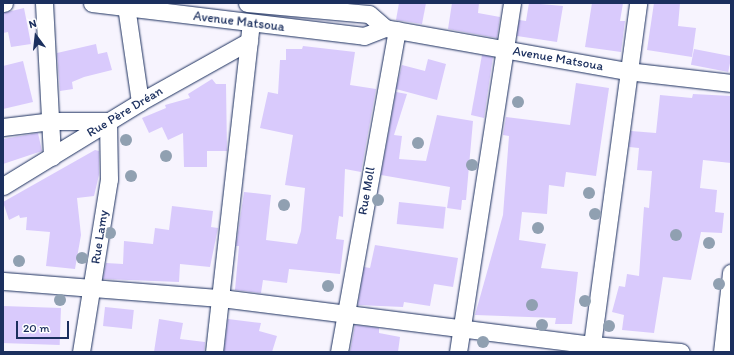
<!DOCTYPE html>
<html>
<head>
<meta charset="utf-8">
<style>
  body { margin:0 }
  #map { position:relative; width:734px; height:355px; overflow:hidden; background:#f7f4fe; font-family:Itim,sans-serif }
  div>[style] { position:absolute }
  .building>* { inset:0; background:#d9cafc; transform-origin:0 0 }
  .roads { filter:drop-shadow(0 0 1px #1b2f5e) drop-shadow(0 0 1px #1b2f5e) }
  .minor>* { height:17px; margin:-8.5px; padding:0 8.5px; transform-origin:8.5px; border-radius:8.5px; background:#fff }
  .trees>* { width:12px; height:12px; margin:-6px; border-radius:50%; background:#90a0b1 }
  span { translate:-50% -50%; white-space:nowrap; text-align:center; line-height:1.15; -webkit-text-stroke:3.5px #fff; paint-order:stroke }
  .street-label { font-size:13px; color:#1b2f5e }
  .frame { position:absolute; inset:0; border:4px solid #1b2f5e; pointer-events:none }
  .north { position:absolute; left:16px; top:16px; width:40px; height:40px; -webkit-text-stroke:3px #fff; paint-order:stroke; rotate:345deg; font-size:11px; font-weight:700; line-height:16px; text-align:center; color:#1b2f5e }
  .north::after { content:''; display:block; margin:auto; width:14px; height:18px; background:#1b2f5e; clip-path:polygon(50% 0,100% 100%,50% 72%,0 100%) }
  .scale { position:absolute; left:16px; top:321px; width:53px; height:18px; box-sizing:border-box; border:2px solid #1b2f5e; border-top:0; padding-left:5px; font-size:12px; line-height:14px; white-space:nowrap; color:#1b2f5e; -webkit-text-stroke:3px #fff; paint-order:stroke }
</style>
</head>
<body>
<div id="map">
  <div class="building">
    <i style="clip-path:polygon(399px 3px,426px 3px,422px 24px,396px 20px)"></i>
    <i style="clip-path:polygon(452px 3px,479px 3px,478px 13px,500px 17px,497px 38px,448px 29px)"></i>
    <i style="clip-path:polygon(529px 3px,563px 6px,557px 42px,517px 36px,519px 20px,526px 21px)"></i>
    <i style="clip-path:polygon(592px 3px,623px 3px,620px 21px,625px 21px,621px 52px,585px 47px)"></i>
    <i style="clip-path:polygon(654px 3px,680px 3px,678px 26px,696px 28px,692px 57px,647px 50px)"></i>
    <i style="clip-path:polygon(24px 8px,31px 44px,11px 47px,8px 32px,3px 33px,3px 13px)"></i>
    <i style="clip-path:polygon(96px 44px,98px 54px,107px 52px,112px 70px,84px 77px,72px 82px,73px 89px,60px 91px,57px 53px)"></i>
    <i style="clip-path:polygon(303px 46px,355px 52px,350px 85px,376px 89px,361px 172px,345px 169px,343px 217px,339px 216px,336px 239px,344px 240px,340px 274px,289px 269px,287px 283px,263px 280px,261px 293px,235px 290px,239px 246px,236px 246px,244px 192px,271px 195px,266px 240px,297px 244px,301px 231px,305px 188px,285px 185px,293px 135px,260px 128px,268px 92px,278px 94px,280px 60px,286px 60px,286px 49px,302px 49px)"></i>
    <i style="left:694px;top:49px;width:38px;height:16px;rotate:11deg"></i>
    <i style="clip-path:polygon(482px 55px,493px 57px,484px 118px,471px 115px)"></i>
    <i style="clip-path:polygon(428px 59px,446px 64px,437px 100px,396px 89px,402px 65px,425px 71px)"></i>
    <i style="clip-path:polygon(23px 61px,33px 102px,3px 109px,3px 66px)"></i>
    <i style="clip-path:polygon(212px 79px,216px 84px,226px 84px,227px 151px,207px 151px,207px 167px,184px 167px,183px 133px,168px 140px,162px 127px,149px 133px,142px 118px,166px 108px,165px 105px,190px 98px,188px 94px)"></i>
    <i style="clip-path:polygon(576px 83px,609px 88px,596px 176px,566px 172px,564px 187px,549px 185px,547px 214px,522px 212px,519px 240px,546px 244px,541px 268px,578px 272px,572px 324px,555px 324px,556px 318px,475px 315px,503px 215px,509px 136px,503px 135px,506px 117px,570px 125px)"></i>
    <i style="clip-path:polygon(396px 92px,407px 94px,394px 135px,402px 136px,399px 159px,426px 161px,437px 115px,473px 121px,466px 200px,462px 200px,461px 210px,447px 208px,450px 187px,381px 175px)"></i>
    <i style="clip-path:polygon(693px 94px,731px 96px,731px 163px,703px 160px,700px 188px,717px 190px,715px 212px,724px 213px,722px 233px,701px 232px,691px 280px,663px 277px,654px 333px,622px 330px,624px 315px,612px 312px,619px 286px,625px 287px,627px 274px,639px 276px,644px 207px,649px 208px,652px 171px,637px 170px,639px 148px,629px 147px,631px 131px,656px 133px,660px 95px,692px 98px)"></i>
    <i style="clip-path:polygon(38px 133px,42px 151px,3px 164px,3px 139px)"></i>
    <i style="clip-path:polygon(95px 150px,99px 151px,99px 175px,94px 196px,77px 198px,81px 235px,75px 269px,46px 266px,50px 232px,26px 230px,27px 217px,20px 218px,19px 215px,9px 220px,3px 202px)"></i>
    <i style="left:399px;top:202px;width:47px;height:22px;rotate:6deg"></i>
    <i style="clip-path:polygon(172px 206px,213px 211px,211px 227px,218px 228px,210px 267px,180px 264px,179px 282px,103px 279px,106px 263px,123px 264px,124px 241px,153px 244px,155px 228px,169px 230px)"></i>
    <i style="clip-path:polygon(375px 245px,458px 258px,453px 287px,434px 284px,430px 306px,404px 302px,403px 307px,358px 305px,364px 267px,370px 268px)"></i>
    <i style="left:3px;top:306px;width:58px;height:37px;rotate:2deg"></i>
    <i style="left:105px;top:307px;width:29px;height:19px;rotate:6deg"></i>
    <i style="clip-path:polygon(159px 319px,183px 323px,180px 339px,205px 342px,204px 352px,154px 352px)"></i>
    <i style="clip-path:polygon(228px 319px,261px 323px,259px 331px,277px 336px,272px 352px,224px 352px)"></i>
    <i style="clip-path:polygon(355px 325px,379px 328px,379px 333px,400px 337px,398px 352px,350px 352px)"></i>
  </div>
  <div class="roads">
    <div class="minor">
      <i style="left:3px;top:3px;width:1px"></i>
      <i style="left:44px;top:3px;width:154px;rotate:87deg"></i>
      <i style="left:92px;top:3px;width:274px;rotate:6.9deg"></i>
      <i style="left:364px;top:36px;width:22px;rotate:-21deg"></i>
      <i style="left:385px;top:28px;width:246px;rotate:10.1deg"></i>
      <i style="left:627px;top:71px;width:105px;rotate:6.6deg"></i>
      <i style="left:247px;top:3px;width:122px;rotate:5.2deg"></i>
      <i style="left:369px;top:14px;width:21px;rotate:41deg"></i>
      <i style="left:126px;top:6px;width:97px;rotate:81.7deg"></i>
      <i style="left:3px;top:127px;width:48px;rotate:-7.1deg"></i>
      <i style="left:51px;top:121px;width:57px"></i>
      <i style="left:108px;top:121px;width:58px;rotate:89deg"></i>
      <i style="left:109px;top:179px;width:175px;rotate:99.2deg"></i>
      <i style="left:3px;top:186px;width:161px;rotate:-31.5deg"></i>
      <i style="left:140px;top:102px;width:125px;rotate:-29.2deg"></i>
      <i style="left:3px;top:281px;width:219px;rotate:4.5deg"></i>
      <i style="left:221px;top:298px;width:374px;rotate:7.2deg"></i>
      <i style="left:592px;top:345px;width:89px;rotate:4.5deg"></i>
      <i style="left:214px;top:352px;width:330px;rotate:-83.6deg"></i>
      <i style="left:339px;top:352px;width:327px;rotate:-79.8deg"></i>
      <i style="left:458px;top:352px;width:353px;rotate:-81.2deg"></i>
      <i style="left:591px;top:352px;width:352px;rotate:-82.3deg"></i>
      <i style="left:722px;top:352px;width:80px;rotate:-83.5deg"></i>
    </div>
  </div>
  <div class="trees">
    <i style="left:518px;top:102px"></i>
    <i style="left:126px;top:140px"></i>
    <i style="left:418px;top:143px"></i>
    <i style="left:166px;top:156px"></i>
    <i style="left:472px;top:165px"></i>
    <i style="left:131px;top:176px"></i>
    <i style="left:589px;top:193px"></i>
    <i style="left:378px;top:200px"></i>
    <i style="left:284px;top:205px"></i>
    <i style="left:595px;top:214px"></i>
    <i style="left:538px;top:228px"></i>
    <i style="left:110px;top:233px"></i>
    <i style="left:676px;top:235px"></i>
    <i style="left:709px;top:243px"></i>
    <i style="left:82px;top:258px"></i>
    <i style="left:19px;top:261px"></i>
    <i style="left:719px;top:284px"></i>
    <i style="left:328px;top:286px"></i>
    <i style="left:60px;top:300px"></i>
    <i style="left:585px;top:301px"></i>
    <i style="left:532px;top:305px"></i>
    <i style="left:542px;top:325px"></i>
    <i style="left:609px;top:326px"></i>
    <i style="left:483px;top:342px"></i>
  </div>
  <div class="street-label">
    <span style="left:239px;top:22px;rotate:7deg">Avenue Matsoua</span>
    <span style="left:558px;top:59px;rotate:10deg">Avenue Matsoua</span>
    <span style="left:125px;top:112px;rotate:-31deg">Rue Père Dréan</span>
    <span style="left:367px;top:191px;rotate:-80deg">Rue Moll</span>
    <span style="left:100px;top:237px;rotate:-81deg">Rue Lamy</span>
  </div>
  <div class="frame"></div>
  <div class="north">N</div>
  <div class="scale">20 m</div>
</div>
</body>
</html>
